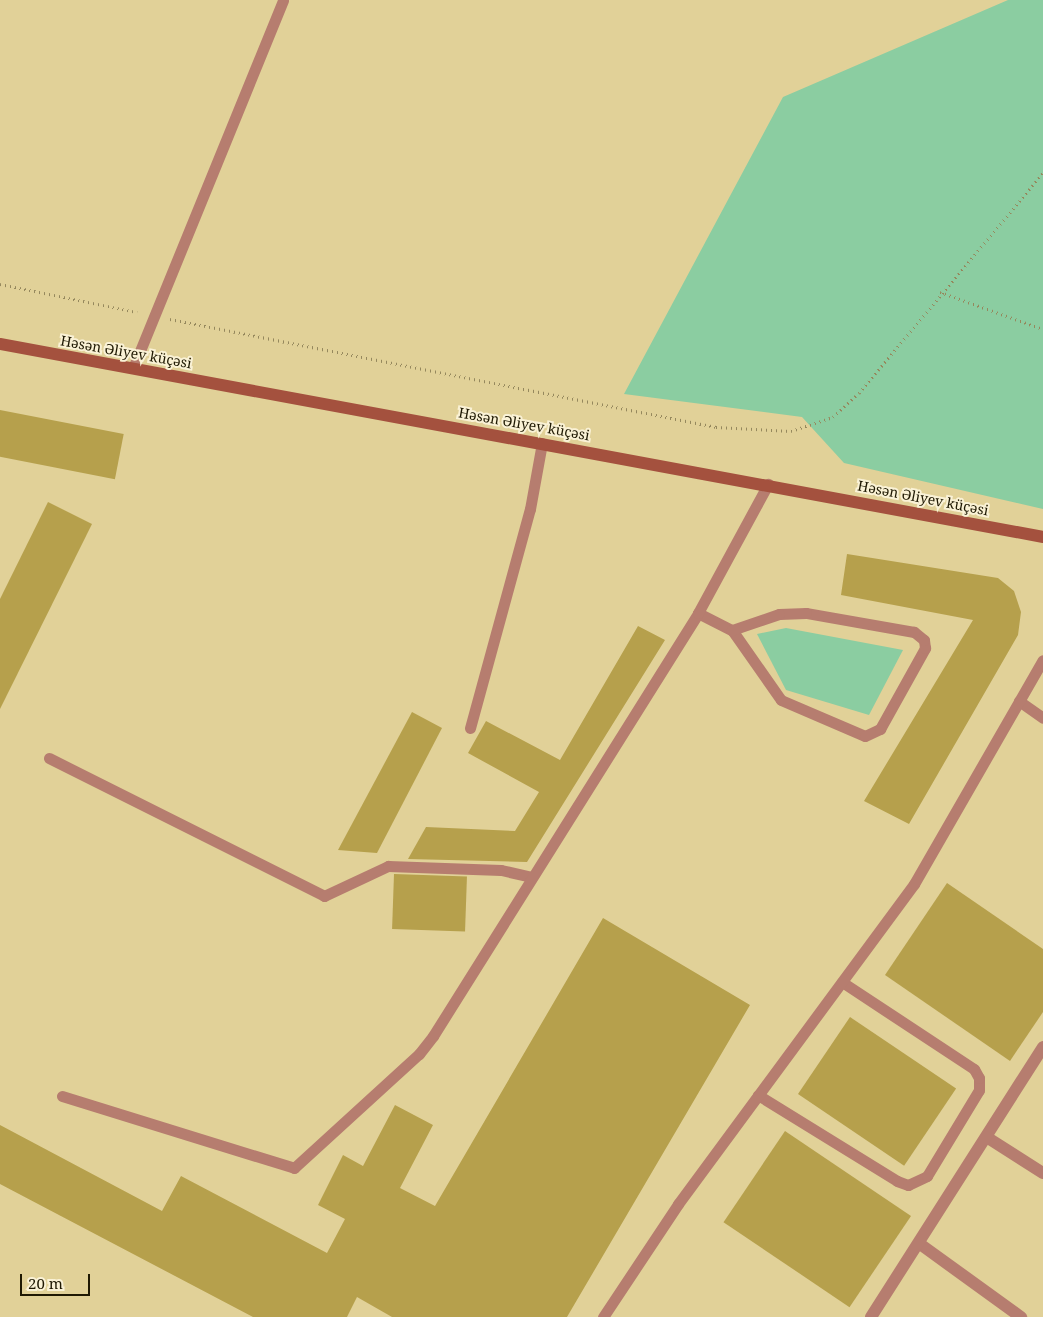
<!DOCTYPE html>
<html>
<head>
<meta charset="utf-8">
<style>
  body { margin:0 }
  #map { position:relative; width:1043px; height:1317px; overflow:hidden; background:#e1d198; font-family:"Noto Serif",serif }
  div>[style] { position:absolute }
  .green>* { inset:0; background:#8bcda1 }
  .building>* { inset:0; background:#b6a04c; transform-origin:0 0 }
  .path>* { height:3px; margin-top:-1.5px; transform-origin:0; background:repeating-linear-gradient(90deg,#95885d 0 1px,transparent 0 5px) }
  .lane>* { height:11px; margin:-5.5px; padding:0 5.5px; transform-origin:5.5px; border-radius:5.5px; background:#b67d6f }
  .street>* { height:12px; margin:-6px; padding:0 6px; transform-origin:6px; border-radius:6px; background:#b67d6f }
  .secondary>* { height:12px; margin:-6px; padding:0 6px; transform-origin:6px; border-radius:6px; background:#a4513e }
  span { translate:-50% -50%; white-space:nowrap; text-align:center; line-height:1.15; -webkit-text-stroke:4px #faf2d6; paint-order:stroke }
  .street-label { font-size:14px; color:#1f1903 }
  .scale { position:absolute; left:20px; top:1274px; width:70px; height:22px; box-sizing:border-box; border:2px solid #1f1903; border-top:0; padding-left:6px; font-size:15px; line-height:18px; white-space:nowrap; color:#1f1903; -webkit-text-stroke:4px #faf2d6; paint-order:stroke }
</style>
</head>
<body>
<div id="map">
  <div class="green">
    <i style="clip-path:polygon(1008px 0,1043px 0,1043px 509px,844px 463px,802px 417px,624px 394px,783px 97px)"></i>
    <i style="clip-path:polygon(786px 628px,903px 650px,869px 715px,786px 690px,757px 634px)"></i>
  </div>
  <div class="building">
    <i style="left:0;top:410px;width:126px;height:46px;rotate:11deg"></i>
    <i style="clip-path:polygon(48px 502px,92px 524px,0 709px,0 599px)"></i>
    <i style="clip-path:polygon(847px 554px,998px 578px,1014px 591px,1021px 612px,1018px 635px,909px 824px,864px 801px,973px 620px,841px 595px)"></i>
    <i style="clip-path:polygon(638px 626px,665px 640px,527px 862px,408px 859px,426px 827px,515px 831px,539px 792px,468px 753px,486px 721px,560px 760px)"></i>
    <i style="clip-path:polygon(412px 712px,442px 728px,377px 853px,338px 850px)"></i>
    <i style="left:394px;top:874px;width:73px;height:55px;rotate:2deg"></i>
    <i style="clip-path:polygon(947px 883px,1043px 949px,1043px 1012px,1010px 1061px,885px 975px)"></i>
    <i style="clip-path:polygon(603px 918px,750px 1005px,567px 1317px,392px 1317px,357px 1297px,347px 1317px,253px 1317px,0 1184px,0 1125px,162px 1211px,181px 1176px,327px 1253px,345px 1219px,318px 1205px,343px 1155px,363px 1166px,395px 1105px,433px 1125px,400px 1188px,435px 1206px)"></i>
    <i style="left:850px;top:1017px;width:128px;height:93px;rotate:34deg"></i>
    <i style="left:785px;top:1131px;width:152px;height:110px;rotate:34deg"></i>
  </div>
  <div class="path">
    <i style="left:0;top:284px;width:140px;rotate:11.6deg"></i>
    <i style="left:940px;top:292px;width:109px;rotate:19.8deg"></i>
    <i style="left:170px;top:319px;width:557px;rotate:11.19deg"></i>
    <i style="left:716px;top:427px;width:75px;rotate:3.1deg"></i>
    <i style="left:791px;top:431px;width:44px;rotate:-18.4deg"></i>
    <i style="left:833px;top:417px;width:35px;rotate:-43deg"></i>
    <i style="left:859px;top:393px;width:287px;rotate:-50.1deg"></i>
  </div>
  <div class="lane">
    <i style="left:133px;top:368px;width:397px;rotate:-67.8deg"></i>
    <i style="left:698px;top:613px;width:38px;rotate:27deg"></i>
    <i style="left:732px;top:630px;width:85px;rotate:55deg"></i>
    <i style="left:781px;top:700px;width:91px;rotate:23.2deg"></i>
    <i style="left:865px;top:736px;width:17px;rotate:-25deg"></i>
    <i style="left:880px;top:729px;width:93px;rotate:-60.9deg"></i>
    <i style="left:925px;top:648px;width:8px;rotate:-97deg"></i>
    <i style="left:924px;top:640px;width:13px;rotate:-141deg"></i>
    <i style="left:914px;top:632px;width:110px;rotate:-170deg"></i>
    <i style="left:806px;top:613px;width:27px;rotate:178deg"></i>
    <i style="left:779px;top:614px;width:50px;rotate:161.2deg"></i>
    <i style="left:1019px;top:701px;width:29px;rotate:35deg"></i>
    <i style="left:470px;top:728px;width:227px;rotate:-74.7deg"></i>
    <i style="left:530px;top:509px;width:67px;rotate:-79.7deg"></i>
    <i style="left:49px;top:758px;width:308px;rotate:26.6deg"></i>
    <i style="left:324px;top:896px;width:71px;rotate:-25.1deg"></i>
    <i style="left:388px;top:866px;width:113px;rotate:2deg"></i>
    <i style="left:501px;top:870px;width:31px;rotate:13deg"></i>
    <i style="left:758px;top:1095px;width:163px;rotate:31.7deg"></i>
    <i style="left:897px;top:1181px;width:12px;rotate:20deg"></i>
    <i style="left:908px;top:1185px;width:21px;rotate:-25deg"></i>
    <i style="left:927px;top:1176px;width:100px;rotate:-58.8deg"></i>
    <i style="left:979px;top:1090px;width:12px;rotate:-90deg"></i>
    <i style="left:979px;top:1078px;width:10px;rotate:-119deg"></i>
    <i style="left:974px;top:1069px;width:158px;rotate:-146.6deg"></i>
    <i style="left:62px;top:1096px;width:243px;rotate:17.2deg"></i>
    <i style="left:294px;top:1168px;width:169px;rotate:-42.4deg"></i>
    <i style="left:419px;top:1054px;width:23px;rotate:-52deg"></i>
    <i style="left:433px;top:1036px;width:499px;rotate:-57.9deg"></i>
    <i style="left:698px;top:613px;width:147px;rotate:-61.5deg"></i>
    <i style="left:603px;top:1317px;width:136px;rotate:-56.4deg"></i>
    <i style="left:678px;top:1204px;width:398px;rotate:-53.6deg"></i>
    <i style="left:914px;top:884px;width:258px;rotate:-60.1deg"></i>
  </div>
  <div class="street">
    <i style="left:988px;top:1138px;width:65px;rotate:32.5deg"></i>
    <i style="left:920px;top:1244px;width:125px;rotate:35.9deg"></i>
    <i style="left:871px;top:1317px;width:320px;rotate:-57.5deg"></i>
  </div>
  <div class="secondary">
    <i style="left:0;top:344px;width:1061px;rotate:10.48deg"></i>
  </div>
  <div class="street-label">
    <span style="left:126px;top:352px;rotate:10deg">Həsən Əliyev küçəsi</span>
    <span style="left:524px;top:424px;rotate:10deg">Həsən Əliyev küçəsi</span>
    <span style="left:923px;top:498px;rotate:11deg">Həsən Əliyev küçəsi</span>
  </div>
  <div class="scale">20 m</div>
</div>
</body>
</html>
